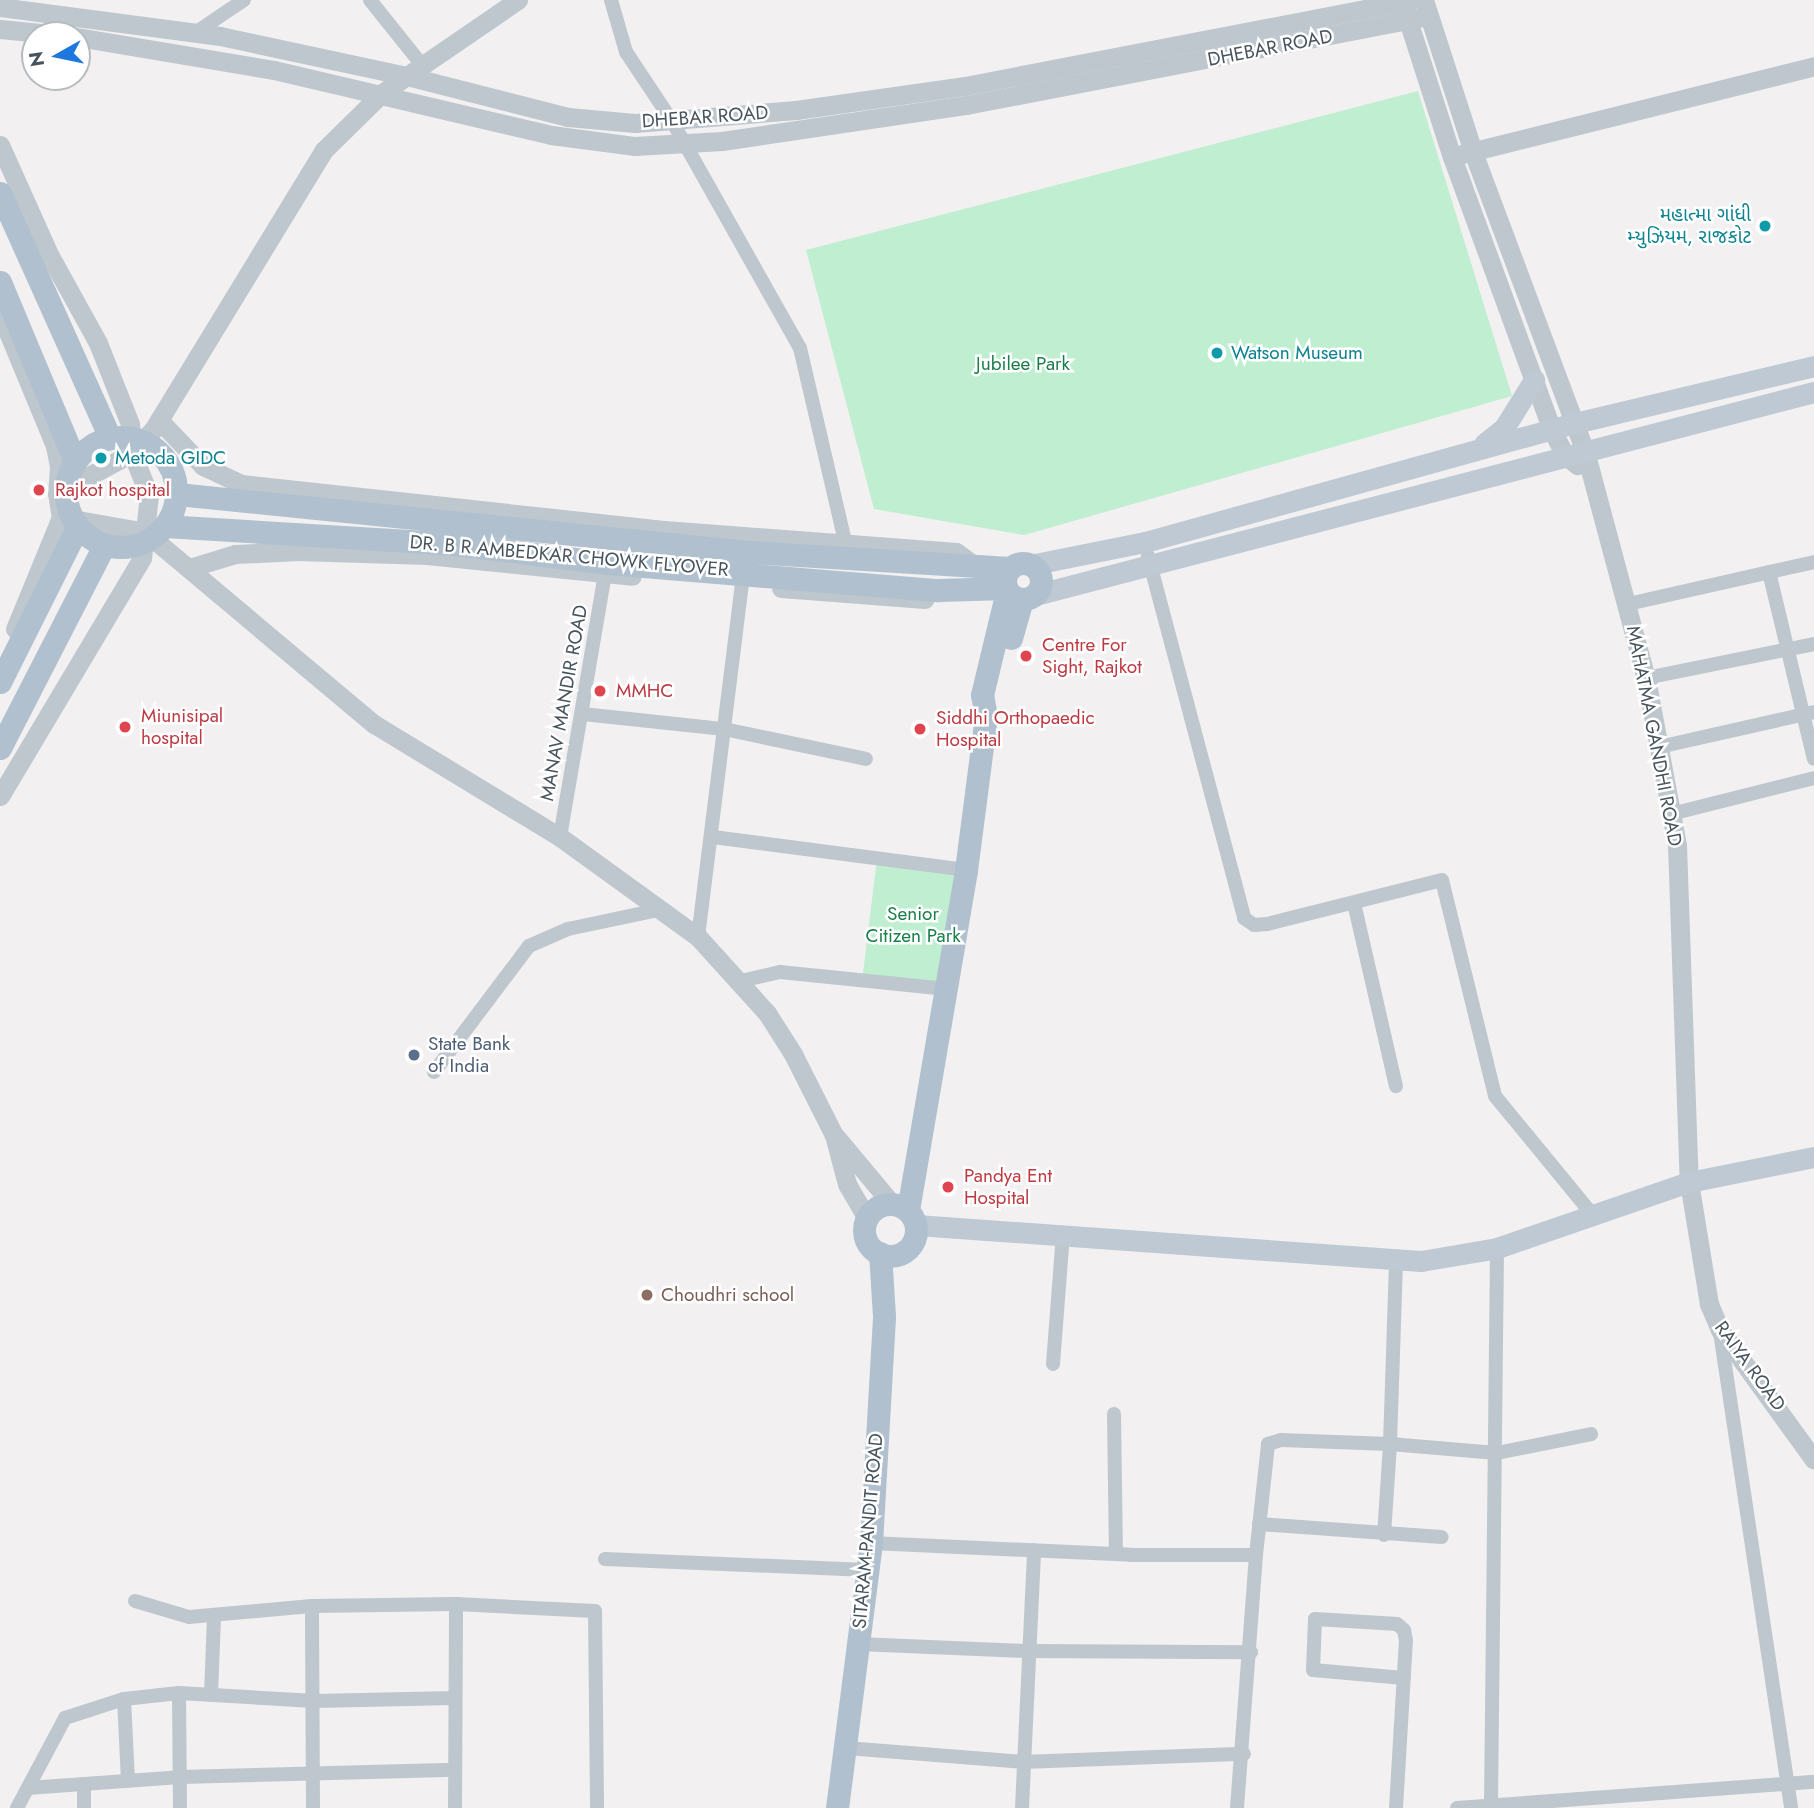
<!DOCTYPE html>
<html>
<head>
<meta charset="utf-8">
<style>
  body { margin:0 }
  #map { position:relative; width:1814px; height:1808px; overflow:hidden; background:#f2f0f0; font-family:Jost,"Noto Sans Gujarati",sans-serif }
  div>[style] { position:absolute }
  .green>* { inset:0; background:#bfeed0; transform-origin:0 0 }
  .minor>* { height:14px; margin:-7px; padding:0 7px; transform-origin:7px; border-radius:7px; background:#bec7ce }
  .tertiary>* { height:19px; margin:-9.5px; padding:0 9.5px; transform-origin:9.5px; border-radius:9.5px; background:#bec7ce }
  .secondary>* { height:21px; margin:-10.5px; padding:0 10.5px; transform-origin:10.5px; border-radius:10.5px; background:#bec9d3 }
  .primary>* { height:23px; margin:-11.5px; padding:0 11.5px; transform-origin:11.5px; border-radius:11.5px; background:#b0c0ce }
  .primary>.ring { margin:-11.5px; padding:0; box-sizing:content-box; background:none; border:23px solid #b0c0ce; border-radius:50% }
  .primary-bridge>* { height:23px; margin:-11.5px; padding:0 11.5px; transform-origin:11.5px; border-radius:11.5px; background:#b0c0ce }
  .primary-bridge>.ring { margin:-11.5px; padding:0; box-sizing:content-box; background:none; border:23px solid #b0c0ce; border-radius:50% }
  .dots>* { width:19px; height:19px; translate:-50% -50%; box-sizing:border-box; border:4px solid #fff; border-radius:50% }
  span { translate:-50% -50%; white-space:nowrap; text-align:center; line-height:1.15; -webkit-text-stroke:5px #fff; paint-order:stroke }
  .street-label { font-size:19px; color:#48545d }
  .culture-label { font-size:19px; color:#0d838f }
  .right { translate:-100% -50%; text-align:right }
  .left { translate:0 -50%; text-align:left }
  .park-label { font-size:19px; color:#197e49 }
  .health-label { font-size:19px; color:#be3a42 }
  .service-label { font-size:19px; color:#4e5e75 }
  .education-label { font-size:19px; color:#785e54 }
  .north { position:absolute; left:21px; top:21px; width:70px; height:70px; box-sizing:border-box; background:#fff; border:2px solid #b6bbbe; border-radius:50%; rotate:261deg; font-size:19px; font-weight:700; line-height:28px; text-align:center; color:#48545d }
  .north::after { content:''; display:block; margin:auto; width:24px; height:32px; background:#1d77df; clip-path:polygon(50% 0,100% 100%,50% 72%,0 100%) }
</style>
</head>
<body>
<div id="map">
  <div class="green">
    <i style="clip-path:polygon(1418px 91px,1512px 396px,1024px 535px,874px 509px,806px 250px)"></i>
    <i style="left:877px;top:859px;width:90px;height:116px;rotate:7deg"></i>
  </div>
  <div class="minor">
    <i style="left:370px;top:0;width:83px;rotate:51.3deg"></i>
    <i style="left:611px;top:0;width:54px;rotate:73.9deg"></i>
    <i style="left:626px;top:52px;width:83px;rotate:56.3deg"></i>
    <i style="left:672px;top:121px;width:261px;rotate:60.6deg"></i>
    <i style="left:800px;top:348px;width:198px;rotate:76.9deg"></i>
    <i style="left:195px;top:33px;width:59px;rotate:-34deg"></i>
    <i style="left:1148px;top:556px;width:375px;rotate:75.1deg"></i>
    <i style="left:1244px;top:918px;width:12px;rotate:35deg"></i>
    <i style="left:1254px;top:925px;width:13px;rotate:-4deg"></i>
    <i style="left:1267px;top:924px;width:180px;rotate:-14.1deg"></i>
    <i style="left:1442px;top:880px;width:222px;rotate:76.2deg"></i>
    <i style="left:1495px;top:1096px;width:153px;rotate:50.6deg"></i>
    <i style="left:1769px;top:572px;width:192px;rotate:76.5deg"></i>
    <i style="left:1628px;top:604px;width:191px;rotate:-12.7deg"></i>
    <i style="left:1646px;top:678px;width:171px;rotate:-11.4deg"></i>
    <i style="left:583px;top:714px;width:142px;rotate:6.1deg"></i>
    <i style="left:724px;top:729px;width:145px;rotate:11.9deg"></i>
    <i style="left:1659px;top:747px;width:159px;rotate:-12.7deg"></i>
    <i style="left:1671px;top:814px;width:147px;rotate:-14.1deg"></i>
    <i style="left:560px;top:837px;width:267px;rotate:-80.3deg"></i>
    <i style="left:713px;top:837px;width:255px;rotate:7.4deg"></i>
    <i style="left:1354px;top:903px;width:188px;rotate:77.1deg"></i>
    <i style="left:698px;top:937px;width:355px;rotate:-82.9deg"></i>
    <i style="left:741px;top:981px;width:40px;rotate:-13deg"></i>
    <i style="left:780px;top:972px;width:168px;rotate:5.8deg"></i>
    <i style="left:434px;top:1072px;width:158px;rotate:-53deg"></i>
    <i style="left:529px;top:946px;width:43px;rotate:-23.6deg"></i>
    <i style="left:568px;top:929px;width:96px;rotate:-12deg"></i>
    <i style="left:1720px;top:1332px;width:481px;rotate:81.5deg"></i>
    <i style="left:1053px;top:1364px;width:131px;rotate:-85.6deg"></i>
    <i style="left:1114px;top:1414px;width:140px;rotate:89.2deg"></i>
    <i style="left:1259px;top:1524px;width:183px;rotate:4.1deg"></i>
    <i style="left:1384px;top:1535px;width:91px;rotate:-86.2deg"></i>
    <i style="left:1390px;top:1444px;width:107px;rotate:4.8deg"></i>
    <i style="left:1497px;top:1453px;width:96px;rotate:-11.4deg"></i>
    <i style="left:871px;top:1543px;width:260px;rotate:2.6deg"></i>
    <i style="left:1131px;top:1555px;width:125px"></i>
    <i style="left:1256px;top:1555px;width:254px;rotate:94.3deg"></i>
    <i style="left:1256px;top:1555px;width:112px;rotate:-83.8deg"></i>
    <i style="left:1268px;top:1444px;width:14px;rotate:-17deg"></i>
    <i style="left:1281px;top:1440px;width:109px;rotate:2.1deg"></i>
    <i style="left:1390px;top:1444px;width:182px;rotate:-88.1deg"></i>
    <i style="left:605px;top:1559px;width:262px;rotate:2.4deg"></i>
    <i style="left:135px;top:1601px;width:56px;rotate:16.5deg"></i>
    <i style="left:189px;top:1617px;width:123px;rotate:-5.1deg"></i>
    <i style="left:858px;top:1644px;width:170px;rotate:2.4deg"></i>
    <i style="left:1028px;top:1651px;width:223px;rotate:0.3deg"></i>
    <i style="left:179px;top:1693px;width:115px;rotate:89.5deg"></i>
    <i style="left:211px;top:1695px;width:79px;rotate:-87.8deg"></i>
    <i style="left:124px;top:1699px;width:82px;rotate:87.2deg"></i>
    <i style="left:846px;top:1748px;width:177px;rotate:4.5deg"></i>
    <i style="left:1022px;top:1762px;width:222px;rotate:-2.1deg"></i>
    <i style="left:28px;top:1788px;width:152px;rotate:-4.1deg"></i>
    <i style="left:180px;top:1777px;width:275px;rotate:-1.5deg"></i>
    <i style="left:1491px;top:1805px;width:557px;rotate:-89.38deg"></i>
    <i style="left:17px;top:1808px;width:102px;rotate:-61.9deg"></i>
    <i style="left:65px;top:1718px;width:62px;rotate:-17.9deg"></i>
    <i style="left:124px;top:1699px;width:55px;rotate:-6.2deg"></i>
    <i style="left:179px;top:1693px;width:135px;rotate:3.4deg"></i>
    <i style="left:314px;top:1701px;width:141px;rotate:-1.2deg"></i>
    <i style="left:84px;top:1808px;width:24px;rotate:-90deg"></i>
    <i style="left:313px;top:1808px;width:202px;rotate:-90.3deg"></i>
    <i style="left:312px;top:1606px;width:144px;rotate:-0.8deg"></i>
    <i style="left:455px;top:1808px;width:204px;rotate:-89.7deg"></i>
    <i style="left:456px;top:1604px;width:139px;rotate:2.9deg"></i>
    <i style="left:595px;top:1611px;width:197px;rotate:89.4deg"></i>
    <i style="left:1022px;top:1808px;width:258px;rotate:-87.3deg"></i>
    <i style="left:1396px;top:1808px;width:167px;rotate:-86.6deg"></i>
    <i style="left:1406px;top:1641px;width:11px;rotate:-100deg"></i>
    <i style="left:1404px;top:1630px;width:9px;rotate:-139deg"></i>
    <i style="left:1397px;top:1624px;width:82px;rotate:-176.5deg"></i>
    <i style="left:1315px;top:1619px;width:51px;rotate:92.2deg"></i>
    <i style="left:1313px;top:1670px;width:91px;rotate:5deg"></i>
    <i style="left:1457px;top:1808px;width:358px;rotate:-4.2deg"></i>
  </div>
  <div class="tertiary">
    <i style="left:1424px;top:0;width:160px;rotate:72.1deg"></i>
    <i style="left:1473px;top:152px;width:319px;rotate:69.5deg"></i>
    <i style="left:1585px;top:451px;width:235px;rotate:75deg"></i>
    <i style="left:1646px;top:678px;width:170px;rotate:79.5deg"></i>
    <i style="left:1677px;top:845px;width:337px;rotate:88deg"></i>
    <i style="left:1689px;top:1182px;width:124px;rotate:80.7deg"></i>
    <i style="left:1709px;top:1304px;width:28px;rotate:67deg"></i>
    <i style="left:1720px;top:1330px;width:160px;rotate:54.1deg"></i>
    <i style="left:0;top:7px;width:222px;rotate:7.5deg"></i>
    <i style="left:220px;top:36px;width:191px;rotate:12.1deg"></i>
    <i style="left:407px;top:76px;width:166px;rotate:14.3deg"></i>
    <i style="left:568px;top:117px;width:67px;rotate:5.1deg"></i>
    <i style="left:635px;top:123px;width:162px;rotate:-4.6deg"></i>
    <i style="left:796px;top:110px;width:171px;rotate:-8.1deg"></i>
    <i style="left:965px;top:86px;width:454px;rotate:-10.9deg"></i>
    <i style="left:1405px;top:11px;width:153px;rotate:72.2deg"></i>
    <i style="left:1452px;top:157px;width:291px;rotate:69.9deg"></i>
    <i style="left:1552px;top:430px;width:28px;rotate:63deg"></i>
    <i style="left:1565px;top:455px;width:16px;rotate:40deg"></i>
    <i style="left:0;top:29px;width:61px;rotate:5.6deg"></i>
    <i style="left:77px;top:37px;width:200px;rotate:9.5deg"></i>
    <i style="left:274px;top:70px;width:285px;rotate:13.2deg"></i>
    <i style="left:551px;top:135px;width:85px;rotate:7.5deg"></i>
    <i style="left:635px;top:146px;width:87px;rotate:-3.3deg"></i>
    <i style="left:722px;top:141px;width:247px;rotate:-8.4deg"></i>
    <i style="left:966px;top:105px;width:471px;rotate:-10.9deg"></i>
    <i style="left:0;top:145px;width:122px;rotate:65.8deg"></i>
    <i style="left:50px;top:256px;width:99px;rotate:61.1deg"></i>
    <i style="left:98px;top:343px;width:87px;rotate:68.4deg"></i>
    <i style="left:130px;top:424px;width:29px;rotate:86deg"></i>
    <i style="left:132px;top:453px;width:45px;rotate:68deg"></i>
    <i style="left:149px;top:495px;width:63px;rotate:96.3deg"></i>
    <i style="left:142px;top:558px;width:277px;rotate:120.8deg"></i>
    <i style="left:1462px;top:154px;width:363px;rotate:-14deg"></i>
    <i style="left:0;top:313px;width:144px;rotate:67.5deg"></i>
    <i style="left:55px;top:446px;width:21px;rotate:79deg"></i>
    <i style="left:59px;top:467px;width:26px;rotate:94deg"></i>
    <i style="left:57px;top:493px;width:24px;rotate:81deg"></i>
    <i style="left:61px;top:517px;width:121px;rotate:112.3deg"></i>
    <i style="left:159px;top:420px;width:64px;rotate:46.3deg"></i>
    <i style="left:203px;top:466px;width:42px;rotate:25.3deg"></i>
    <i style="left:241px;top:484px;width:425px;rotate:6.2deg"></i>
    <i style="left:664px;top:530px;width:293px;rotate:4.3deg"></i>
    <i style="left:956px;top:552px;width:24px;rotate:36deg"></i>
    <i style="left:57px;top:493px;width:85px;rotate:-28.1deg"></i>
    <i style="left:132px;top:453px;width:31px;rotate:-48deg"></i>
    <i style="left:153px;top:430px;width:328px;rotate:-58.6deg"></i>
    <i style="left:324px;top:150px;width:81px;rotate:-44.5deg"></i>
    <i style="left:382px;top:93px;width:165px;rotate:-34.4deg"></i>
    <i style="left:61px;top:517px;width:85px;rotate:10.1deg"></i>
    <i style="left:145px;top:532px;width:299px;rotate:40deg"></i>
    <i style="left:374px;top:724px;width:218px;rotate:31.3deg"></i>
    <i style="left:560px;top:837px;width:170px;rotate:35.9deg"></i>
    <i style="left:698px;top:937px;width:103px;rotate:47.8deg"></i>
    <i style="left:767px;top:1013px;width:49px;rotate:57.6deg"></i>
    <i style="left:793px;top:1054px;width:91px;rotate:63.2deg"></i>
    <i style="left:834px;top:1135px;width:51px;rotate:75.1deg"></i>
    <i style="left:847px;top:1184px;width:39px;rotate:60deg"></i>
    <i style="left:189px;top:568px;width:48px;rotate:-16.9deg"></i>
    <i style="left:235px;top:554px;width:63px;rotate:-2.7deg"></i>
    <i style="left:298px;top:551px;width:129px;rotate:1.8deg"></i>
    <i style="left:427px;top:555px;width:206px;rotate:5.8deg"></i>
    <i style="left:781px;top:588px;width:144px;rotate:4.4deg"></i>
    <i style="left:837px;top:1138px;width:86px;rotate:50.2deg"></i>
  </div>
  <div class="secondary">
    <i style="left:1484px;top:444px;width:26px;rotate:-39deg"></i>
    <i style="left:1504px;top:428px;width:57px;rotate:-58deg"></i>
    <i style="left:1030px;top:565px;width:117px;rotate:-11.3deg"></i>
    <i style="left:1145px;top:542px;width:446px;rotate:-15.5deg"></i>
    <i style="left:1575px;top:423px;width:246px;rotate:-13.4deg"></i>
    <i style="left:1035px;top:595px;width:805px;rotate:-14.61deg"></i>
    <i style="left:916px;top:1225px;width:506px;rotate:4.08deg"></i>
    <i style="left:1421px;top:1261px;width:77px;rotate:-9.7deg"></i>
    <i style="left:1497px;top:1248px;width:203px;rotate:-19deg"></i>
    <i style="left:1689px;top:1182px;width:127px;rotate:-11.3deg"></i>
  </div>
  <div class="primary">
    <i style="left:0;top:193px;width:269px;rotate:65.8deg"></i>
    <i style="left:0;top:282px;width:194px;rotate:67.3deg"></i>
    <i style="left:177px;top:494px;width:575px;rotate:5.79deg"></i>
    <i style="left:749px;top:552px;width:261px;rotate:3.5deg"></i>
    <i style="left:165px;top:526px;width:281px;rotate:3.5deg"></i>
    <i style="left:445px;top:543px;width:163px;rotate:7deg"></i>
    <i style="left:607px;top:563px;width:332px;rotate:4.7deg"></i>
    <i style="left:938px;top:590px;width:68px;rotate:-1.7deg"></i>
    <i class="ring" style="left:1005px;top:563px;width:13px;height:13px"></i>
    <i style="left:1011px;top:638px;width:40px;rotate:-74deg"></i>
    <i style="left:0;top:682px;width:174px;rotate:-63.4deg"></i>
    <i style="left:0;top:748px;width:229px;rotate:-62.8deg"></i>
    <i class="ring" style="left:864px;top:1204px;width:29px;height:29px"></i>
    <i style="left:908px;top:1210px;width:345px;rotate:-80.3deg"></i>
    <i style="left:966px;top:870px;width:154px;rotate:-82.6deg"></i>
    <i style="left:986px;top:717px;width:22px;rotate:-100deg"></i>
    <i style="left:982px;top:695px;width:107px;rotate:-76.5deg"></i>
    <i style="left:837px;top:1808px;width:267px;rotate:-82.7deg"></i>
    <i style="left:871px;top:1543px;width:227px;rotate:-86.7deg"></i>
    <i style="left:884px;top:1316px;width:63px;rotate:-93.6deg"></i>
  </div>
  <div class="primary-bridge">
    <i class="ring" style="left:66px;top:437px;width:87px;height:87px"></i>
  </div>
  <div class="dots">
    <i style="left:1765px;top:226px;background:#0f9aa8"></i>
    <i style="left:1217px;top:353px;background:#0f9aa8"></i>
    <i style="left:101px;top:458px;background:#0f9aa8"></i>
    <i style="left:39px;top:490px;background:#e0444e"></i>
    <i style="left:1026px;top:656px;background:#e0444e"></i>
    <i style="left:600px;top:691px;background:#e0444e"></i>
    <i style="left:125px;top:727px;background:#e0444e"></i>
    <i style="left:920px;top:729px;background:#e0444e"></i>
    <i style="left:414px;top:1055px;background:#5c6f8a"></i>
    <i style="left:948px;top:1187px;background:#e0444e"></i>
    <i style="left:647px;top:1295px;background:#8d6e63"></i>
  </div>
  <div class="street-label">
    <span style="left:1270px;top:48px;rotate:-11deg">DHEBAR ROAD</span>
    <span style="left:705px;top:117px;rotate:-4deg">DHEBAR ROAD</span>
    <span style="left:569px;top:556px;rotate:5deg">DR. B R AMBEDKAR CHOWK FLYOVER</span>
    <span style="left:564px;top:703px;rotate:-80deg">MANAV MANDIR ROAD</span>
    <span style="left:1654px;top:736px;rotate:79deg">MAHATMA GANDHI ROAD</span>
    <span style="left:1750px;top:1366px;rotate:54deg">RAIYA ROAD</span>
    <span style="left:868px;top:1531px;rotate:-85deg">SITARAM-PANDIT ROAD</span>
  </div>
  <div class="culture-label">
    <span class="right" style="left:1751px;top:226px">મહાત્મા ગાંધી<br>મ્યુઝિયમ, રાજકોટ</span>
    <span class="left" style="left:1231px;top:353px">Watson Museum</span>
    <span class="left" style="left:115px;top:458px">Metoda GIDC</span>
  </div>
  <div class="park-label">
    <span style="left:1023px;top:364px">Jubilee Park</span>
    <span style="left:913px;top:925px">Senior<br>Citizen Park</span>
  </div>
  <div class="health-label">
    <span class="left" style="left:55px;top:490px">Rajkot hospital</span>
    <span class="left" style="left:1042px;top:656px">Centre For<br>Sight, Rajkot</span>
    <span class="left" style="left:616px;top:691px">MMHC</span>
    <span class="left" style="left:141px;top:727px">Miunisipal<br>hospital</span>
    <span class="left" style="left:936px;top:729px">Siddhi Orthopaedic<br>Hospital</span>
    <span class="left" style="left:964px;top:1187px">Pandya Ent<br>Hospital</span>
  </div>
  <div class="service-label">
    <span class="left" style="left:428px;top:1055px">State Bank<br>of India</span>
  </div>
  <div class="education-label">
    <span class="left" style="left:661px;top:1295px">Choudhri school</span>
  </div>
  <div class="north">N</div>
</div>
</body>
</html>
